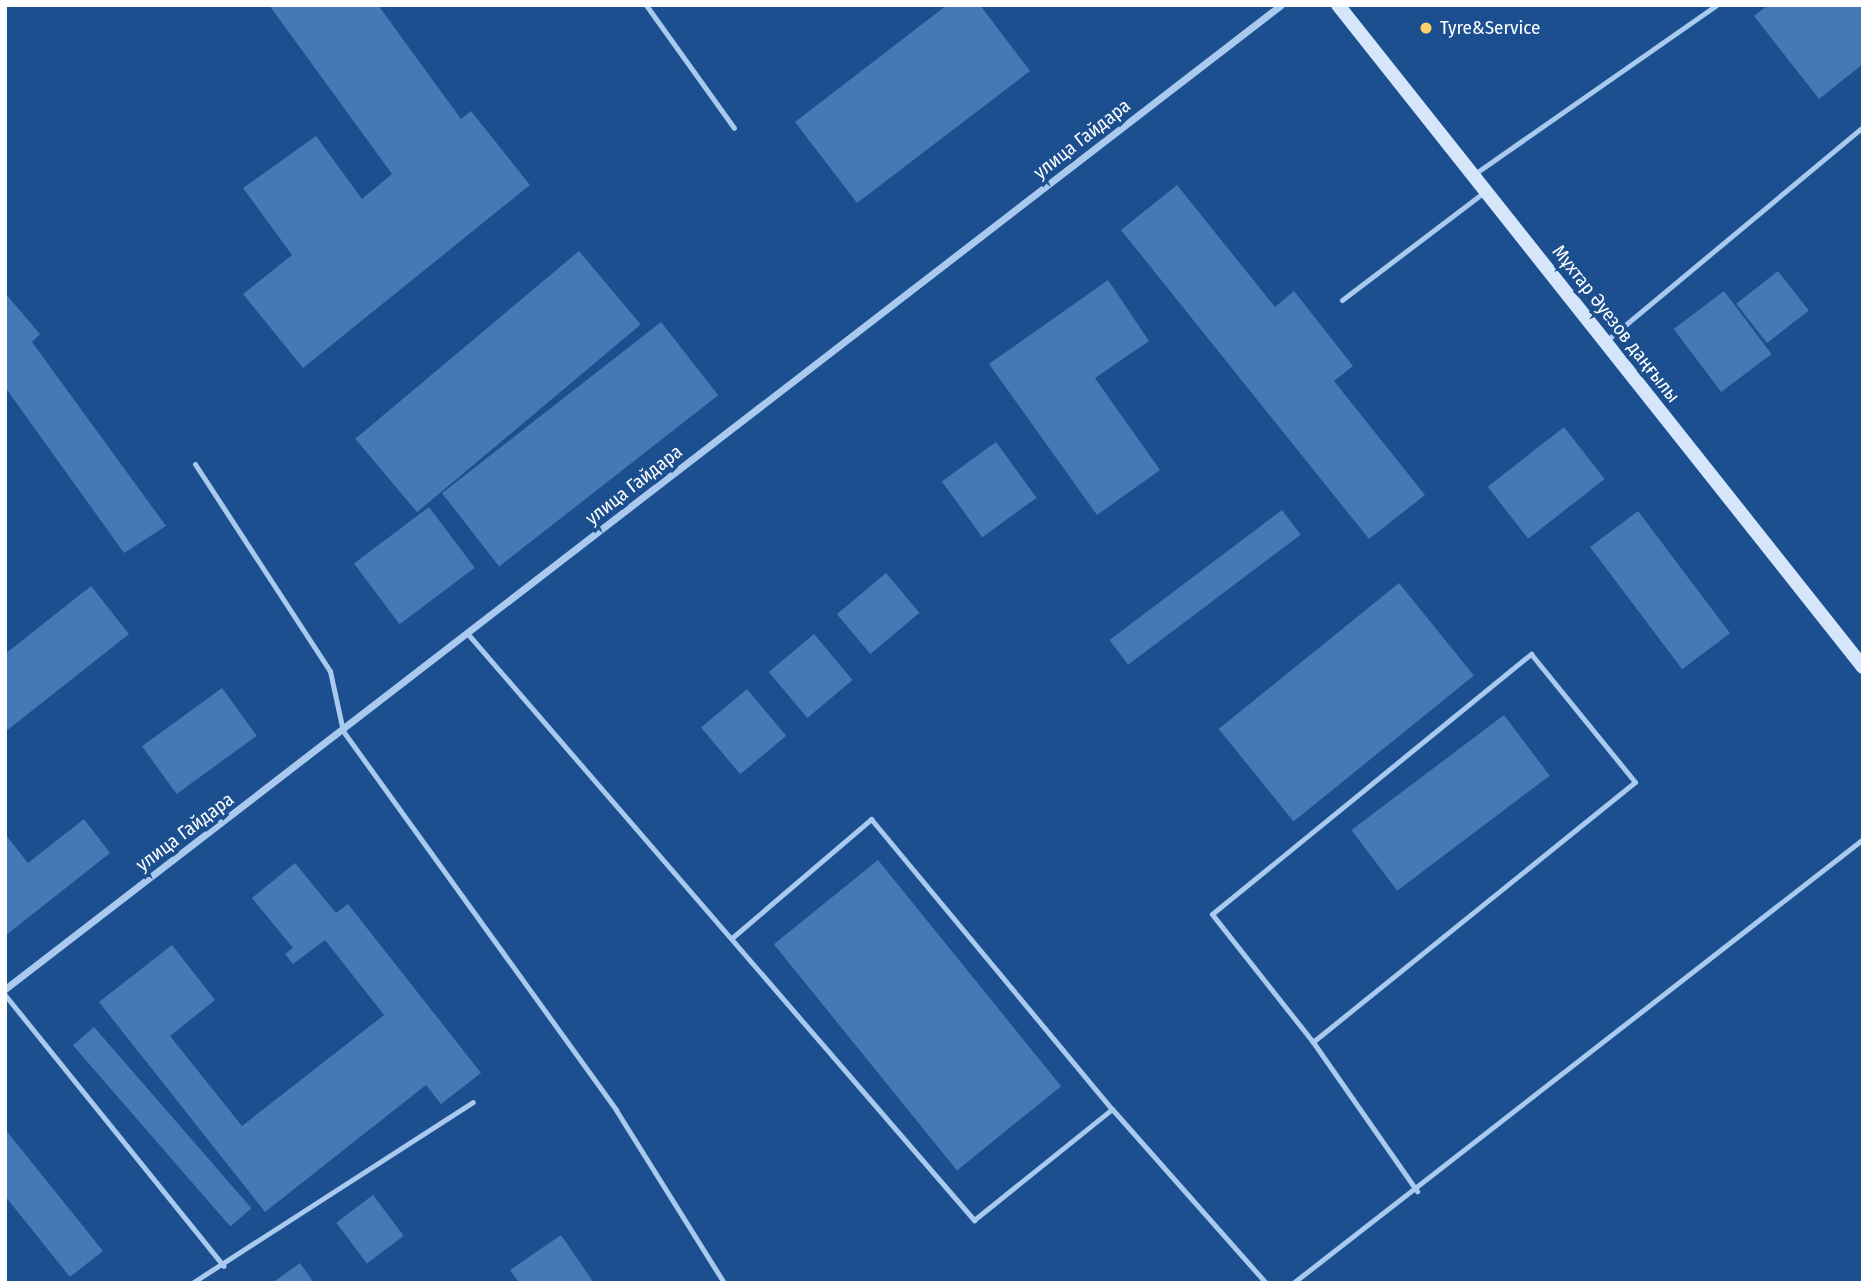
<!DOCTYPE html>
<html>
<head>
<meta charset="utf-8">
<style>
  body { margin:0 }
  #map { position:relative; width:1868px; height:1288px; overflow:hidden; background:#1b4f8f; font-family:"Fira Sans Condensed",sans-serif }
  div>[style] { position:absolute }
  .building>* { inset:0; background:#4478b7; transform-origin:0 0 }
  .lane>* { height:5px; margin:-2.5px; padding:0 2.5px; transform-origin:2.5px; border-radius:2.5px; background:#a9c9ee }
  .street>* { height:7px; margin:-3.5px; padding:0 3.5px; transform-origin:3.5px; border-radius:3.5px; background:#a9c9ee }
  .secondary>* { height:14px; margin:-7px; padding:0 7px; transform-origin:7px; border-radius:7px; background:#d6e6fa }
  .dots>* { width:19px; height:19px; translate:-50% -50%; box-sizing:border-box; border:4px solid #1b4f8f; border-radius:50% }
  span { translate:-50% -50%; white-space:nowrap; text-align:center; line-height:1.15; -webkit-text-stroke:7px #1b4f8f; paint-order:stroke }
  .poi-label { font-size:19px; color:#fff }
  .left { translate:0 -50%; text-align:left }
  .street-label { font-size:19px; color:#fff }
  .frame { position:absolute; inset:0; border:7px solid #fff; pointer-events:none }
</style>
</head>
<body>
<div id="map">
  <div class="building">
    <i style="clip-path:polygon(269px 5px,378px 5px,461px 119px,471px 111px,530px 185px,303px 368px,243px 294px,292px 255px,243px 188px,316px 136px,362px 199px,392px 174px)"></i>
    <i style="clip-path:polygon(947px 5px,980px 5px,1030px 71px,857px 203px,795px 122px)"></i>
    <i style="clip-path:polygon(1768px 5px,1863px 5px,1863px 64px,1819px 99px,1754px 16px)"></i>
    <i style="clip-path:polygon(1177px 185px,1275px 307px,1294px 291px,1353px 366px,1334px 381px,1425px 495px,1369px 539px,1121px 230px)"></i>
    <i style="left:579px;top:251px;width:96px;height:292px;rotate:50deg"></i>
    <i style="left:1778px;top:271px;width:50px;height:53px;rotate:52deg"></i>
    <i style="clip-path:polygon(1108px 280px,1149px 341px,1095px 378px,1160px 470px,1097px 515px,989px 364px)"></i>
    <i style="left:1724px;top:291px;width:79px;height:63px;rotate:53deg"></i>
    <i style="clip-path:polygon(5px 293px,40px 334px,32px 342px,166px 526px,124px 553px,5px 387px)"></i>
    <i style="left:661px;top:322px;width:93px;height:278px;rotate:52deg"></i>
    <i style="left:1564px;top:427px;width:66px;height:97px;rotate:52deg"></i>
    <i style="left:996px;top:442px;width:69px;height:67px;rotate:54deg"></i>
    <i style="left:429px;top:507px;width:76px;height:94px;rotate:53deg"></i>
    <i style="left:1282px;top:510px;width:31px;height:216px;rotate:53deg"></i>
    <i style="left:1638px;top:511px;width:153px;height:60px;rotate:53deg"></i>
    <i style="left:886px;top:573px;width:52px;height:64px;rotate:50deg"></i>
    <i style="left:1399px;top:583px;width:119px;height:232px;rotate:51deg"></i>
    <i style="clip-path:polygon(91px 586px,129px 634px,5px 732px,5px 654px)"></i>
    <i style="left:814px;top:634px;width:60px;height:59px;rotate:50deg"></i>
    <i style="left:222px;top:688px;width:59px;height:99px;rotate:54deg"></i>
    <i style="left:747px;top:689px;width:61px;height:60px;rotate:50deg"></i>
    <i style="left:1504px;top:715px;width:76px;height:191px;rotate:53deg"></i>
    <i style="clip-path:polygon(84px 819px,110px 853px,5px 936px,5px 834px,28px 863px)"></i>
    <i style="left:878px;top:860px;width:291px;height:134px;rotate:51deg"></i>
    <i style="clip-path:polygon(295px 863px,336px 913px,348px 904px,481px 1073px,441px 1104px,426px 1085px,265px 1212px,99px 1002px,172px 945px,215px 1000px,170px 1036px,242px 1126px,384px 1015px,325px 940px,293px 964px,285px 954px,293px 948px,252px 898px)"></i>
    <i style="left:94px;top:1027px;width:240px;height:28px;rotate:49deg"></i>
    <i style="clip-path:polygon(5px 1129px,103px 1251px,70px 1277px,5px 1196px)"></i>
    <i style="left:373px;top:1195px;width:51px;height:46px;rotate:53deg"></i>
    <i style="clip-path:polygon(561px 1235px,594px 1283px,519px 1283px,510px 1270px)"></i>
    <i style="clip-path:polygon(300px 1263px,314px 1283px,272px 1283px)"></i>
  </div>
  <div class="lane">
    <i style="left:646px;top:5px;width:151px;rotate:54.4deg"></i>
    <i style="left:1473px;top:175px;width:297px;rotate:-34.9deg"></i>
    <i style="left:1342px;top:300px;width:177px;rotate:-37.2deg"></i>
    <i style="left:1606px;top:341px;width:334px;rotate:-39.8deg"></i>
    <i style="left:195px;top:464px;width:247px;rotate:56.9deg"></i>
    <i style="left:330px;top:671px;width:61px;rotate:77.8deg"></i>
    <i style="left:343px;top:731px;width:467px;rotate:54.2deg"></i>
    <i style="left:616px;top:1110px;width:204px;rotate:58deg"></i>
    <i style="left:467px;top:633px;width:776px;rotate:49.18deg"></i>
    <i style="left:974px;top:1220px;width:177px;rotate:-38.8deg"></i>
    <i style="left:1112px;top:1109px;width:232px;rotate:48.5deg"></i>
    <i style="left:733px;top:937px;width:182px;rotate:-40.5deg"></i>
    <i style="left:871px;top:819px;width:377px;rotate:50.3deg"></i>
    <i style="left:5px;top:995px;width:348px;rotate:51.1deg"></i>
    <i style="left:1313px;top:1042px;width:163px;rotate:-128.3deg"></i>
    <i style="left:1212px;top:914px;width:412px;rotate:-39.2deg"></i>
    <i style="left:1531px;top:654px;width:165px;rotate:50.9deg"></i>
    <i style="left:1635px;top:782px;width:414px;rotate:141.1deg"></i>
    <i style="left:1313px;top:1042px;width:182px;rotate:55.1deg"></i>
    <i style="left:192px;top:1283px;width:334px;rotate:-32.8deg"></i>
    <i style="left:1293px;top:1283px;width:723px;rotate:-37.92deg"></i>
  </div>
  <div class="street">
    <i style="left:5px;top:989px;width:1611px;rotate:-37.64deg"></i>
  </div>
  <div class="secondary">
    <i style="left:1338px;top:5px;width:845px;rotate:51.58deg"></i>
  </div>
  <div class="dots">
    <i style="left:1426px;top:28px;background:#ffd166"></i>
  </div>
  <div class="poi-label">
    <span class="left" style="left:1440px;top:28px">Tyre&amp;Service</span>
  </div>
  <div class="street-label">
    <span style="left:1082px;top:139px;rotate:-38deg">улица Гайдара</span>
    <span style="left:1616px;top:324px;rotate:52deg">Мұхтар Әуезов даңғылы</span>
    <span style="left:634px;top:485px;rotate:-38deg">улица Гайдара</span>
    <span style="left:185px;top:832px;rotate:-37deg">улица Гайдара</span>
  </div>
  <div class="frame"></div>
</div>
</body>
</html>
